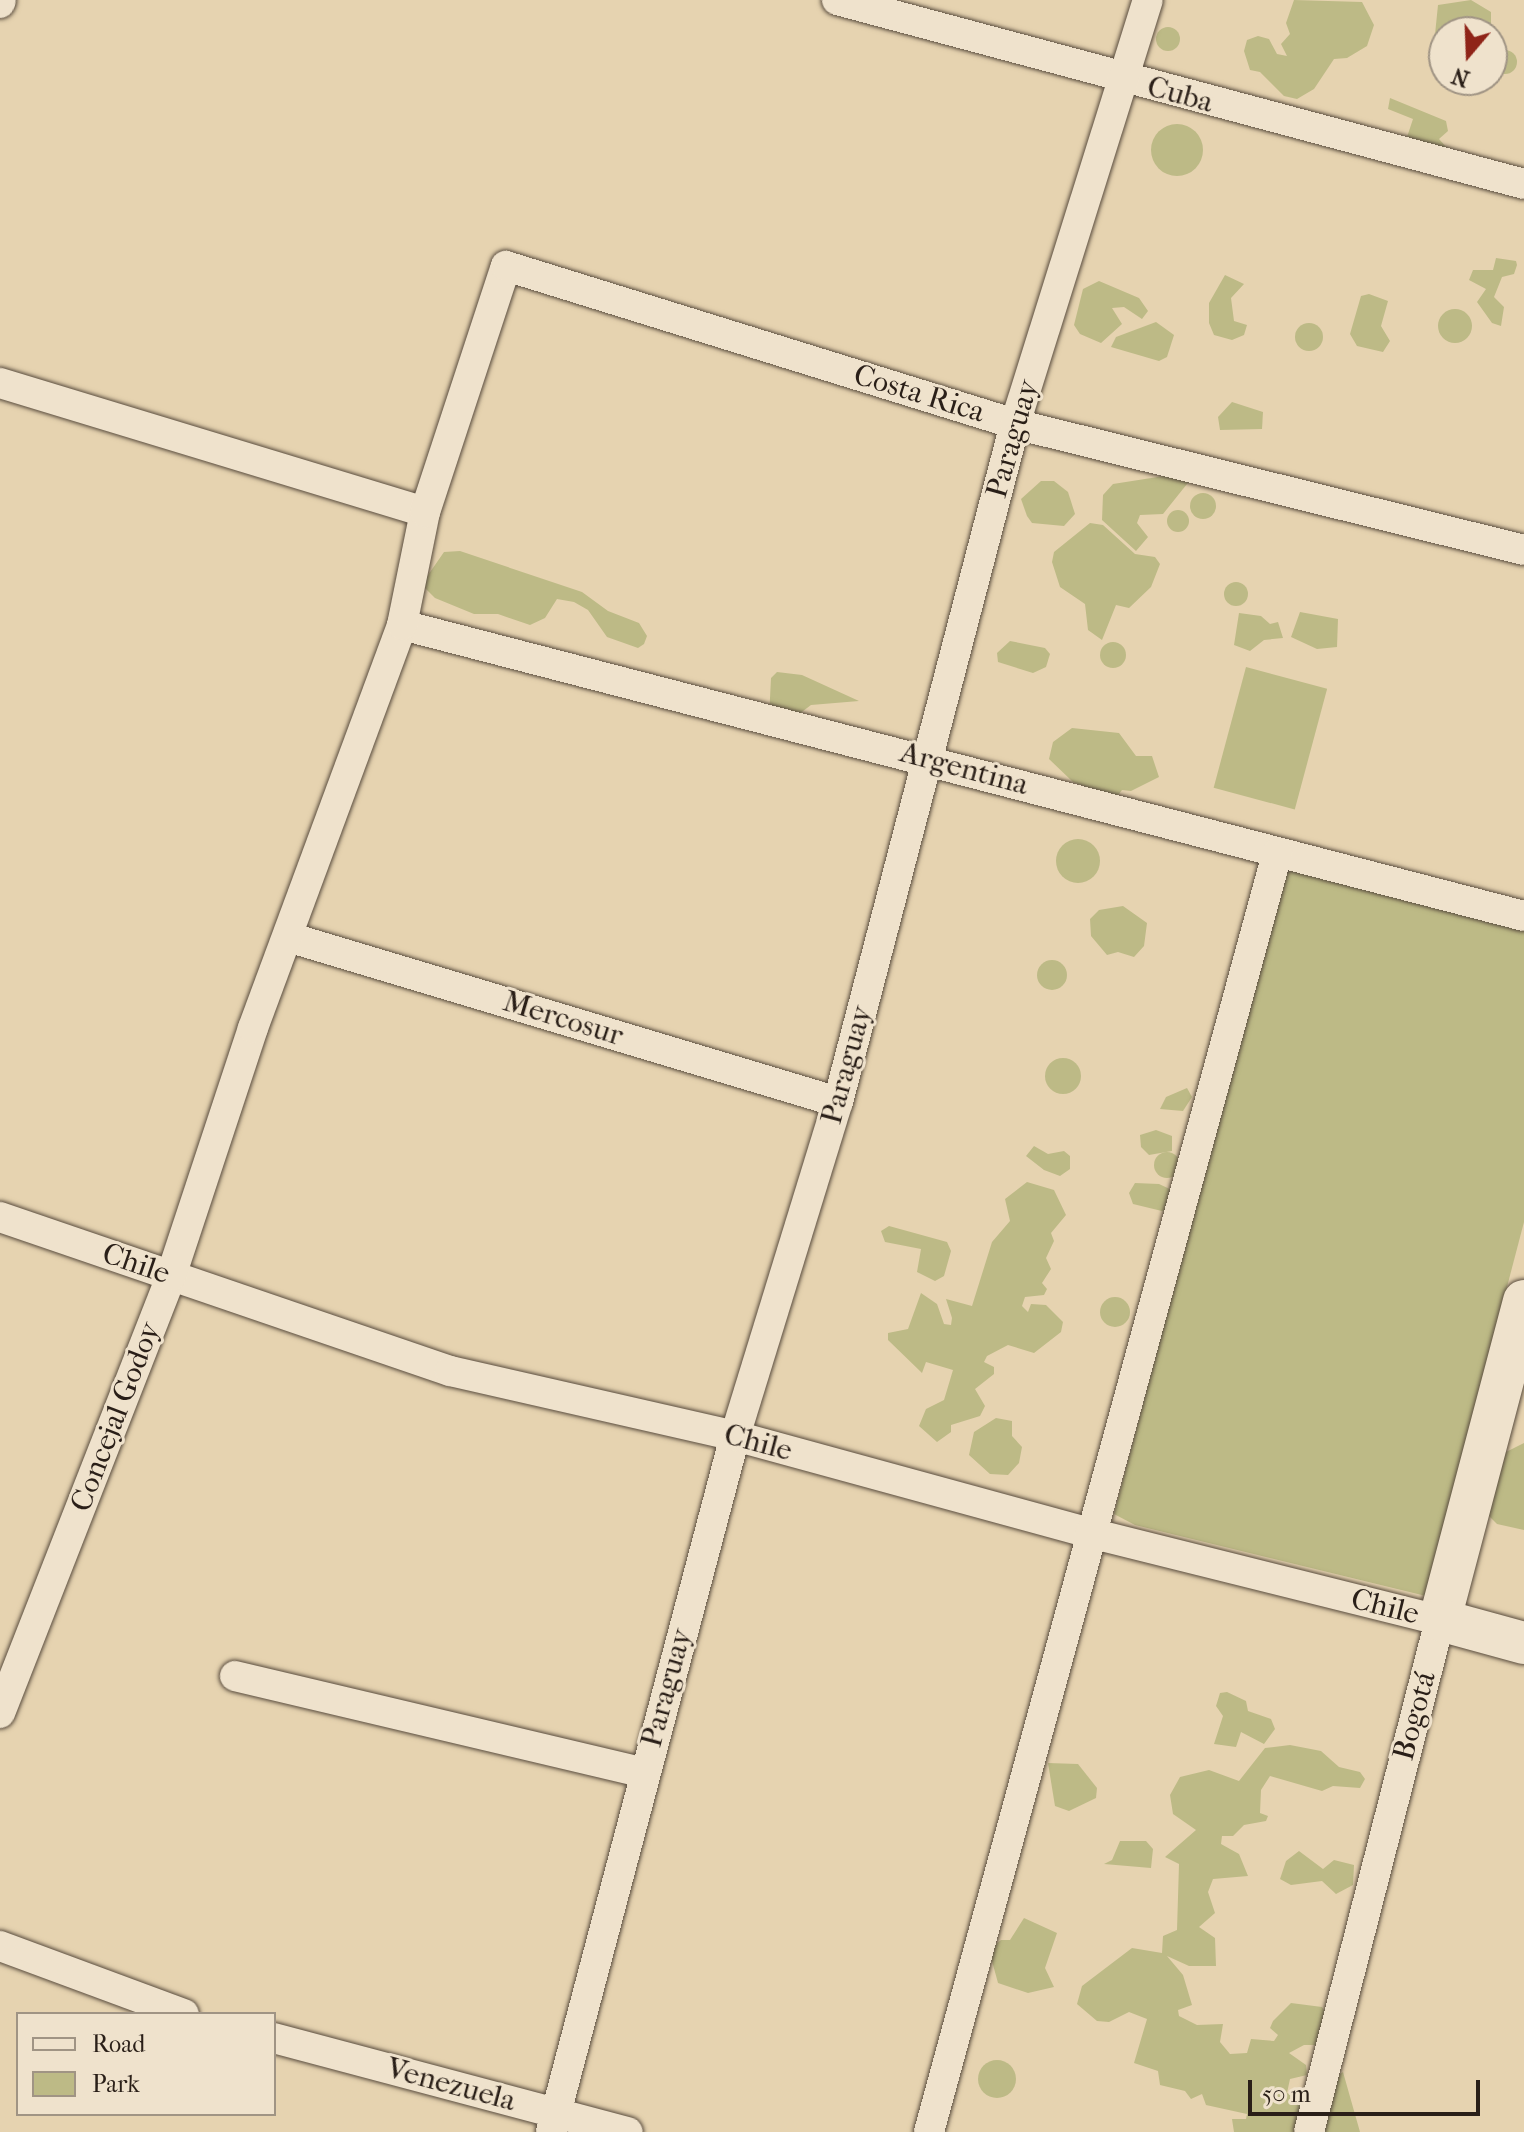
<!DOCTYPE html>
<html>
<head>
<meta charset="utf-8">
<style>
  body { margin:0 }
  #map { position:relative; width:1524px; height:2132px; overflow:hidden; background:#e6d3b0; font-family:"IM FELL French Canon",serif }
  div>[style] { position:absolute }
  .green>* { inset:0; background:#bdba86; transform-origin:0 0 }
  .round { border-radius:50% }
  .roads { filter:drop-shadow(0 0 2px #594c3e) drop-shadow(0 0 2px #594c3e) }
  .street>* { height:30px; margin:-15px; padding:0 15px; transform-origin:15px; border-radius:15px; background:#efe2cc }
  .secondary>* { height:42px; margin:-21px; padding:0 21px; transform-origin:21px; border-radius:21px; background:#efe2cc }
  span { translate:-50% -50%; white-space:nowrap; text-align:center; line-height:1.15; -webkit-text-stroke:6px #efe2cc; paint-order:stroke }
  .street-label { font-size:30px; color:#2a1f18 }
  .legend { position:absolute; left:16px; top:2012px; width:260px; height:104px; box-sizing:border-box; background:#efe2cc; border:2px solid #a09484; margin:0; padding:10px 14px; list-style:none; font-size:24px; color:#2a1f18 }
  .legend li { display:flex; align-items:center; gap:16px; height:40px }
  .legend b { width:40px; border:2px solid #a09484 }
  .north { position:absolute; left:1428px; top:16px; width:80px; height:80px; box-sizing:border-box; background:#efe2cc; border:2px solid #a09484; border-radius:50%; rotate:199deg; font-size:22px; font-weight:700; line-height:32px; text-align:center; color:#2a1f18 }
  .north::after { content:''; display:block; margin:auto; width:28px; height:36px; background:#8f2418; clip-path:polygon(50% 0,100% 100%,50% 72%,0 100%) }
  .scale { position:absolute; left:1248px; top:2080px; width:232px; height:36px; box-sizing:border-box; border:4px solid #2a1f18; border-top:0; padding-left:10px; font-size:24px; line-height:28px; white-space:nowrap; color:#2a1f18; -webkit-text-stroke:6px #efe2cc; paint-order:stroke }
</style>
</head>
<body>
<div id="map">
  <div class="green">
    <i style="clip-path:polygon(1294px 0,1362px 2px,1374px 25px,1367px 46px,1347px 58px,1334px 59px,1314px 89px,1297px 99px,1284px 96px,1260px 72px,1250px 70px,1244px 51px,1247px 40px,1258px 36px,1269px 39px,1277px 54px,1287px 56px,1281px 44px,1290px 34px,1286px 23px)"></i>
    <i style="clip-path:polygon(1471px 0,1491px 12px,1491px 27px,1483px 32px,1444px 32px,1444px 48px,1433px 54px,1438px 5px)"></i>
    <i class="round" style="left:1156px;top:27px;width:24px;height:24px"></i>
    <i class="round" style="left:1493px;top:50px;width:24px;height:24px"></i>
    <i style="clip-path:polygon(1390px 98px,1446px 121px,1448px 131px,1439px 139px,1448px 149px,1406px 140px,1413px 119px,1388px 109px)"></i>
    <i class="round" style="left:1151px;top:124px;width:52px;height:52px"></i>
    <i style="clip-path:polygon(1496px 258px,1516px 261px,1517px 265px,1514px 274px,1502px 277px,1494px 297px,1504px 307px,1501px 326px,1492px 323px,1477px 302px,1486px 289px,1469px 280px,1473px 270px,1493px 270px)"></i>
    <i style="clip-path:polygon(1225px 275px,1244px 284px,1231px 298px,1234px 321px,1247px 325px,1244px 335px,1232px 340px,1214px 335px,1209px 323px,1209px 303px)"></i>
    <i style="clip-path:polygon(1099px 281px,1139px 298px,1148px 311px,1142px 319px,1124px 307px,1112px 308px,1122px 324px,1101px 343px,1080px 334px,1074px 325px,1083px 289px)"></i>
    <i style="clip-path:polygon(1369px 294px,1388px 301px,1381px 326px,1390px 341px,1383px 352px,1357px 346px,1350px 334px,1361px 296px)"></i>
    <i class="round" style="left:1438px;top:309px;width:34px;height:34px"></i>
    <i style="clip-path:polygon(1156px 322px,1174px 335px,1167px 357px,1159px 361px,1111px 347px,1116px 337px)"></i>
    <i class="round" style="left:1295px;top:323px;width:28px;height:28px"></i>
    <i style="clip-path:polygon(1232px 402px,1263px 412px,1262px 429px,1220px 430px,1218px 417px)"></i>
    <i style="clip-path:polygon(1164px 476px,1191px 479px,1163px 514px,1140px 515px,1137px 523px,1148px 537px,1136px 551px,1102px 520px,1103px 495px,1113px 484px)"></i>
    <i style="clip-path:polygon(1041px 481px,1054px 481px,1068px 492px,1075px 514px,1064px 526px,1032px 523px,1027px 516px,1021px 499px)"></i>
    <i class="round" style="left:1190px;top:493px;width:26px;height:26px"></i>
    <i class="round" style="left:1167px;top:510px;width:22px;height:22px"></i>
    <i style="clip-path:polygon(1090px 523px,1103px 525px,1135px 554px,1155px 557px,1160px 564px,1151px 587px,1129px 608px,1116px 605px,1102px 640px,1088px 630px,1085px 604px,1060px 587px,1052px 562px,1054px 552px)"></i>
    <i style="clip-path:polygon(460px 551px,582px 592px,608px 611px,639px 623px,647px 636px,644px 644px,638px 648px,607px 637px,588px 610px,574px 602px,557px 599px,545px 618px,530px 625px,498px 614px,474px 614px,435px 598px,423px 586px,426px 578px,444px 552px)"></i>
    <i class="round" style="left:1224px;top:582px;width:24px;height:24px"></i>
    <i style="clip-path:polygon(1300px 612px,1338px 619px,1337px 647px,1317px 649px,1291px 637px)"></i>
    <i style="clip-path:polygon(1239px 613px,1261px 616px,1270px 624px,1278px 622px,1283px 638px,1264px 640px,1250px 651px,1234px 645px)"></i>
    <i style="clip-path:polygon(1010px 641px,1045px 648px,1050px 654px,1046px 667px,1033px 673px,998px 662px,997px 653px)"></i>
    <i class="round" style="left:1100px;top:642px;width:26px;height:26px"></i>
    <i style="left:1246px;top:667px;width:84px;height:125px;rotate:15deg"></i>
    <i style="clip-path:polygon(777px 672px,802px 675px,859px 701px,811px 705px,799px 714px,769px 718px,771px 678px)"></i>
    <i style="clip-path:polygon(1072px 728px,1119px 733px,1136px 756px,1152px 756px,1159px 777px,1131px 791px,1122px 790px,1116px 798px,1073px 782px,1049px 759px,1053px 742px)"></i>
    <i class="round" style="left:1056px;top:839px;width:44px;height:44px"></i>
    <i style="clip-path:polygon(1284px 867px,1524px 930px,1524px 1222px,1426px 1596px,1135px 1525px,1114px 1514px)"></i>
    <i style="clip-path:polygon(1123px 906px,1147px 923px,1144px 946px,1134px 957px,1118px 952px,1107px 955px,1091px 936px,1090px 919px,1099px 910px)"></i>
    <i class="round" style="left:1037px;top:960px;width:30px;height:30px"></i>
    <i class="round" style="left:1045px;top:1058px;width:36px;height:36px"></i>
    <i style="clip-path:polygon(1187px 1088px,1192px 1097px,1183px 1111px,1160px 1109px,1166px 1097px)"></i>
    <i style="clip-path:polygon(1156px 1130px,1172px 1136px,1172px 1151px,1149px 1155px,1141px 1147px,1140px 1135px)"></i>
    <i style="clip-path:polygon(1034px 1146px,1048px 1154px,1064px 1151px,1070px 1156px,1070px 1169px,1060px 1176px,1044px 1170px,1026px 1156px)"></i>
    <i class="round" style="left:1154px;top:1152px;width:26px;height:26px"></i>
    <i style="clip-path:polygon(1027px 1182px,1054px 1190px,1066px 1215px,1051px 1233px,1054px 1241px,1046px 1258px,1051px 1269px,1042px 1283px,1047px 1289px,1044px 1295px,1025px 1297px,1022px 1306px,1028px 1312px,1031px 1304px,1046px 1305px,1063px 1322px,1061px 1332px,1034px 1353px,1008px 1345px,987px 1356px,984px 1362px,994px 1367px,994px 1374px,975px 1389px,985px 1406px,980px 1416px,951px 1425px,951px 1432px,937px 1442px,919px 1426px,926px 1409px,944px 1400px,953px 1370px,926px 1362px,922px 1373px,888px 1340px,888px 1333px,908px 1329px,921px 1293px,937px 1304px,944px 1324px,951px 1325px,952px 1318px,946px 1299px,972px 1306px,992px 1242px,1010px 1221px,1005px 1199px)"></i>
    <i style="clip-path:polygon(1135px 1183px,1159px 1184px,1174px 1191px,1166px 1212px,1133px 1204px,1129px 1193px)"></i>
    <i style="clip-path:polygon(889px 1226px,947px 1242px,951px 1251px,944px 1276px,935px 1281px,917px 1272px,921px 1249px,885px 1242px,881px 1231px)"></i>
    <i class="round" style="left:1100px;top:1297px;width:30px;height:30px"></i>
    <i style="clip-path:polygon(996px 1418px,1012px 1421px,1012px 1436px,1022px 1447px,1019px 1463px,1008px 1475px,990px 1474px,969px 1455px,974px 1432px)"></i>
    <i style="clip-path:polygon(1524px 1443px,1524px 1530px,1497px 1524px,1488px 1515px,1500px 1455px)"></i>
    <i style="clip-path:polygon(1227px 1692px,1246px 1701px,1248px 1711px,1271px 1719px,1275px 1729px,1264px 1744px,1241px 1732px,1236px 1747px,1214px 1744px,1223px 1716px,1216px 1706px,1220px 1693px)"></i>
    <i style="clip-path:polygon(1290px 1745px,1321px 1751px,1339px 1767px,1360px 1772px,1365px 1779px,1360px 1788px,1333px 1786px,1322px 1791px,1270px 1776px,1261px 1790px,1260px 1813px,1268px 1816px,1266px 1821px,1244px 1825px,1233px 1836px,1222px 1836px,1221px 1844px,1239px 1854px,1248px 1876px,1213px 1879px,1208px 1892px,1215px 1913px,1199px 1927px,1215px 1938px,1216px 1966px,1189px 1966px,1167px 1956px,1183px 1975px,1192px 2005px,1178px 2010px,1179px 2016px,1197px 2025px,1223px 2024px,1220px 2042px,1230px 2054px,1247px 2053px,1251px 2039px,1274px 2041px,1278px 2035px,1270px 2028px,1273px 2021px,1291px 2003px,1322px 2007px,1328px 2017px,1324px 2045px,1304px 2045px,1289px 2053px,1306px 2065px,1307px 2075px,1290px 2079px,1287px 2093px,1305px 2099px,1343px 2072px,1360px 2132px,1234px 2132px,1232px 2119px,1246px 2119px,1247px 2114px,1206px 2105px,1202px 2094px,1191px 2099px,1185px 2091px,1160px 2085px,1158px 2071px,1134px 2063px,1147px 2019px,1129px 2012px,1109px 2022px,1097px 2021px,1077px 2004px,1082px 1986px,1132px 1948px,1162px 1953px,1163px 1936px,1177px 1930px,1179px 1864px,1165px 1857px,1196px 1830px,1173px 1814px,1170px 1795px,1180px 1777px,1209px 1770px,1239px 1781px,1265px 1748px)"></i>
    <i style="clip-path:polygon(1048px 1763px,1078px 1764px,1097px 1788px,1096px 1798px,1069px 1811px,1055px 1806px)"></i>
    <i style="clip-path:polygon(1120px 1841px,1146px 1841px,1153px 1849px,1151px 1868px,1104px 1864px,1112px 1860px)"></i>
    <i style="clip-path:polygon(1299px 1851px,1323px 1869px,1334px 1860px,1354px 1865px,1353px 1885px,1336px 1894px,1322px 1881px,1291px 1885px,1280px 1879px,1286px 1861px)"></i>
    <i style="clip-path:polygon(1024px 1918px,1057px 1933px,1045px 1968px,1054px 1987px,1028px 1993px,998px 1983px,989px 1950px,1001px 1940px,1010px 1940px)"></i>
    <i class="round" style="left:978px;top:2060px;width:38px;height:38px"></i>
  </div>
  <div class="roads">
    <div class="street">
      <i style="left:837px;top:0;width:711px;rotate:14.99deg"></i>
      <i style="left:0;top:3px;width:3px;rotate:-72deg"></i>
      <i style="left:0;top:383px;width:444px;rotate:16.9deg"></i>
      <i style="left:402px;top:625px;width:1159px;rotate:14.54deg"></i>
      <i style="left:288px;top:937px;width:574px;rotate:16.7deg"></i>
      <i style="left:0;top:1217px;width:476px;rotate:18.9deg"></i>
      <i style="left:450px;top:1371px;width:292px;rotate:12.8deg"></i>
      <i style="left:735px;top:1436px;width:368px;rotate:15.3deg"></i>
      <i style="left:1090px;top:1533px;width:361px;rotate:14deg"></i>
      <i style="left:1440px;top:1620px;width:528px;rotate:104.35deg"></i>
      <i style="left:235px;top:1676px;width:421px;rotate:13.3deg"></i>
      <i style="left:0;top:1713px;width:469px;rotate:-68.6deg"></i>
      <i style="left:171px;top:1276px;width:261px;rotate:-71.7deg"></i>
      <i style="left:253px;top:1028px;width:430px;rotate:-69.7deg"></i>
      <i style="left:402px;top:625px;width:115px;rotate:-78.5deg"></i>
      <i style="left:425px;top:512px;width:259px;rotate:-71.8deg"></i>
      <i style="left:506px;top:266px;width:533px;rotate:17.24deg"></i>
      <i style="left:1015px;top:424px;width:524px;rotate:13.9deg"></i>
      <i style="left:0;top:1946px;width:196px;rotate:20.3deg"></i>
      <i style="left:274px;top:2038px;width:366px;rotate:14.9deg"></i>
      <i style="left:551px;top:2132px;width:720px;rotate:-75.19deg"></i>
      <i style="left:735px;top:1436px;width:350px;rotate:-72.9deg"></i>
      <i style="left:838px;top:1102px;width:701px;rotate:-75.37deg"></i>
      <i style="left:1015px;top:424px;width:444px;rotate:-72.6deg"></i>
      <i style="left:929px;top:2132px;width:1325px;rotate:-74.77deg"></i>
    </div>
    <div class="secondary">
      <i style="left:1524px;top:1301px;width:330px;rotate:104.8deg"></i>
      <i style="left:1440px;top:1620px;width:87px;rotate:15.3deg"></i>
    </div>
  </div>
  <div class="street-label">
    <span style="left:1180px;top:95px;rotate:15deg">Cuba</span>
    <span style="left:919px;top:394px;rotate:17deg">Costa Rica</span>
    <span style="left:1013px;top:439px;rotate:-74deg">Paraguay</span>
    <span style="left:964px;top:769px;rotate:15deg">Argentina</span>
    <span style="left:563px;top:1019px;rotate:17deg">Mercosur</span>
    <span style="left:847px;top:1065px;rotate:-75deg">Paraguay</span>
    <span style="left:136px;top:1264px;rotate:19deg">Chile</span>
    <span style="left:116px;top:1417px;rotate:-69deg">Concejal Godoy</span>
    <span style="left:758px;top:1443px;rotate:15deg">Chile</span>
    <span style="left:1385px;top:1607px;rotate:14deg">Chile</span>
    <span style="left:667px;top:1688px;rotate:-75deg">Paraguay</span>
    <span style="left:1415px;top:1716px;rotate:-75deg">Bogotá</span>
    <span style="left:451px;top:2085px;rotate:15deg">Venezuela</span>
  </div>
  <ul class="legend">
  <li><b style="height:10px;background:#efe2cc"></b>Road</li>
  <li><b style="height:22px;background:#bdba86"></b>Park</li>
  </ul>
  <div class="north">N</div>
  <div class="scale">50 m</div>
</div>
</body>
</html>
